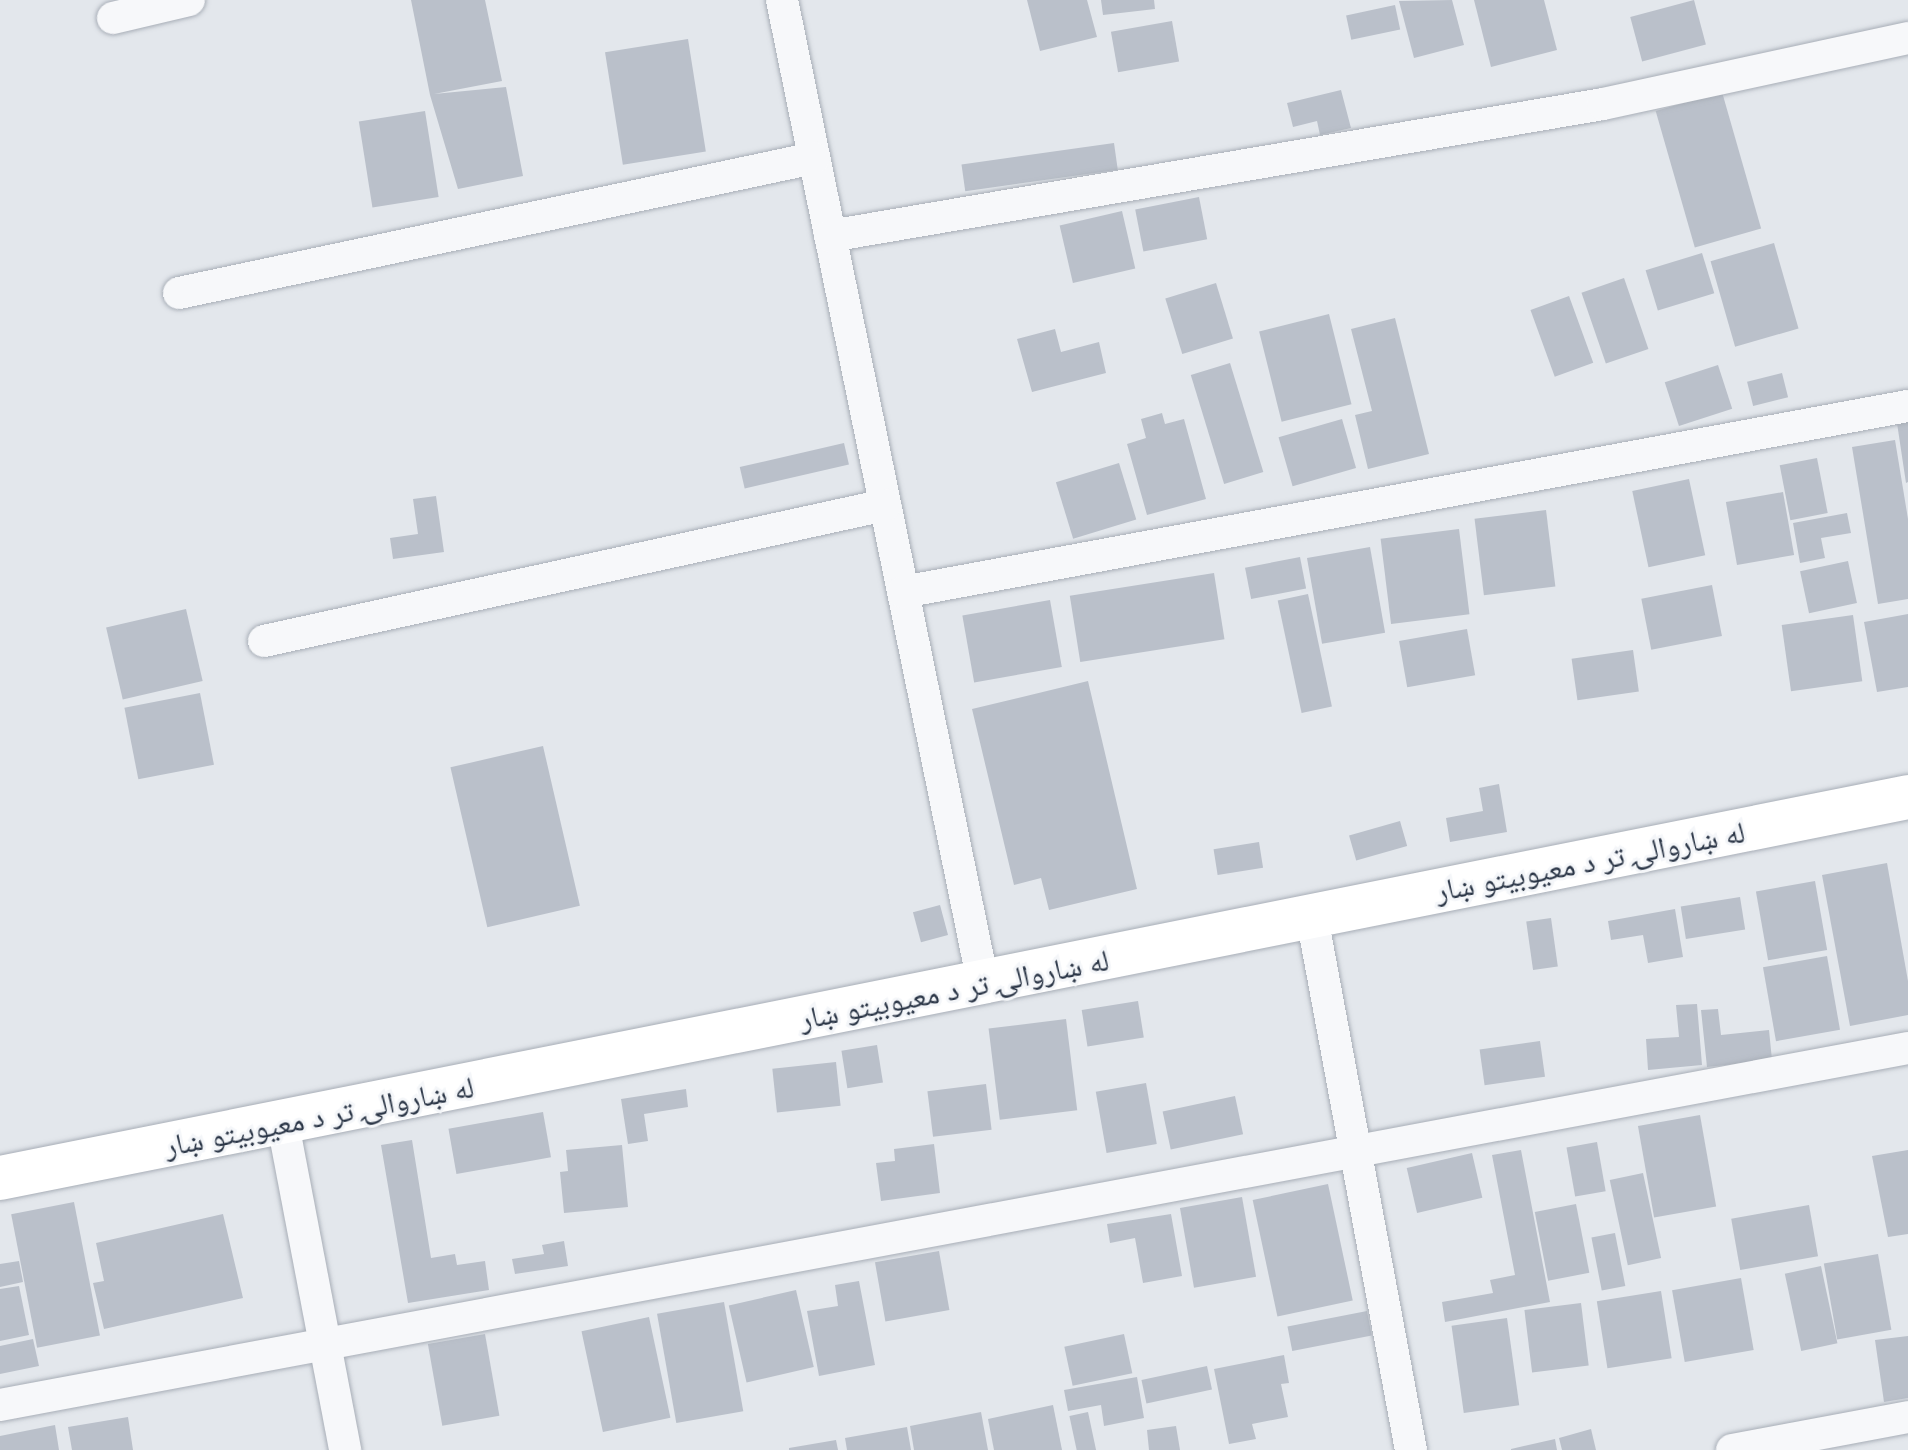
<!DOCTYPE html>
<html>
<head>
<meta charset="utf-8">
<style>
  body { margin:0 }
  #map { position:relative; width:1908px; height:1450px; overflow:hidden; background:#e3e7ec; font-family:Mulish,"Noto Naskh Arabic",sans-serif }
  div>[style] { position:absolute }
  .building>* { inset:0; background:#bac0ca; transform-origin:0 0 }
  .roads { filter:drop-shadow(0 0 2px #a8aeb7) drop-shadow(0 0 2px #a8aeb7) }
  .street>* { height:32px; margin:-16px; padding:0 16px; transform-origin:16px; border-radius:16px; background:#f7f8fa }
  .secondary>* { height:44px; margin:-22px; padding:0 22px; transform-origin:22px; border-radius:22px; background:#fff }
  span { translate:-50% -50%; white-space:nowrap; text-align:center; line-height:1.15; -webkit-text-stroke:6px #f4f6f9; paint-order:stroke }
  .street-label { font-size:30px; color:#2a3546 }
</style>
</head>
<body>
<div id="map">
  <div class="building">
    <i style="clip-path:polygon(411px 0,485px 0,502px 81px,434px 94px,506px 87px,523px 176px,458px 189px,430px 95px)"></i>
    <i style="clip-path:polygon(1027px 0,1087px 0,1097px 37px,1040px 51px)"></i>
    <i style="clip-path:polygon(1101px 0,1154px 0,1155px 9px,1103px 15px)"></i>
    <i style="clip-path:polygon(1452px 0,1464px 45px,1414px 58px,1399px 1px)"></i>
    <i style="clip-path:polygon(1474px 0,1544px 0,1557px 50px,1491px 67px)"></i>
    <i style="left:1694px;top:0;width:46px;height:66px;rotate:75deg"></i>
    <i style="left:1395px;top:5px;width:25px;height:50px;rotate:78deg"></i>
    <i style="left:1172px;top:21px;width:41px;height:62px;rotate:80deg"></i>
    <i style="left:688px;top:39px;width:114px;height:84px;rotate:81deg"></i>
    <i style="clip-path:polygon(1341px 90px,1351px 128px,1320px 135px,1317px 121px,1293px 127px,1287px 103px)"></i>
    <i style="left:1722px;top:92px;width:142px;height:69px;rotate:74deg"></i>
    <i style="left:425px;top:111px;width:87px;height:67px;rotate:81deg"></i>
    <i style="left:1114px;top:143px;width:27px;height:154px;rotate:82deg"></i>
    <i style="left:1199px;top:197px;width:43px;height:65px;rotate:79deg"></i>
    <i style="left:1122px;top:211px;width:59px;height:64px;rotate:77deg"></i>
    <i style="left:1774px;top:243px;width:89px;height:66px;rotate:74deg"></i>
    <i style="left:1702px;top:253px;width:42px;height:59px;rotate:73deg"></i>
    <i style="left:1624px;top:278px;width:75px;height:45px;rotate:71deg"></i>
    <i style="left:1216px;top:283px;width:58px;height:53px;rotate:73deg"></i>
    <i style="left:1569px;top:296px;width:71px;height:41px;rotate:70deg"></i>
    <i style="left:1329px;top:314px;width:93px;height:72px;rotate:76deg"></i>
    <i style="clip-path:polygon(1395px 318px,1429px 454px,1368px 469px,1355px 415px,1372px 411px,1351px 329px)"></i>
    <i style="clip-path:polygon(1055px 329px,1061px 352px,1099px 342px,1106px 373px,1032px 392px,1017px 339px)"></i>
    <i style="left:1230px;top:363px;width:114px;height:41px;rotate:73deg"></i>
    <i style="left:1718px;top:365px;width:46px;height:56px;rotate:72deg"></i>
    <i style="left:1782px;top:373px;width:25px;height:36px;rotate:76deg"></i>
    <i style="clip-path:polygon(1162px 413px,1165px 424px,1184px 419px,1206px 499px,1147px 515px,1127px 444px,1146px 438px,1141px 419px)"></i>
    <i style="left:1342px;top:419px;width:51px;height:66px;rotate:74deg"></i>
    <i style="clip-path:polygon(1908px 421px,1908px 482px,1906px 483px,1897px 423px)"></i>
    <i style="clip-path:polygon(1895px 440px,1908px 519px,1908px 599px,1878px 604px,1852px 447px)"></i>
    <i style="left:844px;top:443px;width:22px;height:107px;rotate:77deg"></i>
    <i style="left:1817px;top:458px;width:56px;height:38px;rotate:79deg"></i>
    <i style="left:1119px;top:463px;width:59px;height:66px;rotate:73deg"></i>
    <i style="left:1689px;top:479px;width:78px;height:58px;rotate:78deg"></i>
    <i style="left:1783px;top:492px;width:64px;height:58px;rotate:80deg"></i>
    <i style="clip-path:polygon(436px 496px,444px 552px,393px 559px,390px 538px,418px 534px,413px 499px)"></i>
    <i style="left:1546px;top:510px;width:77px;height:72px;rotate:83deg"></i>
    <i style="clip-path:polygon(1847px 513px,1851px 533px,1821px 538px,1825px 558px,1800px 563px,1793px 523px)"></i>
    <i style="left:1459px;top:529px;width:86px;height:79px;rotate:83deg"></i>
    <i style="left:1370px;top:547px;width:87px;height:64px;rotate:80deg"></i>
    <i style="left:1300px;top:557px;width:32px;height:56px;rotate:79deg"></i>
    <i style="left:1848px;top:561px;width:43px;height:49px;rotate:78deg"></i>
    <i style="left:1214px;top:573px;width:67px;height:146px;rotate:81deg"></i>
    <i style="left:1712px;top:585px;width:52px;height:72px;rotate:79deg"></i>
    <i style="left:1308px;top:594px;width:115px;height:31px;rotate:78deg"></i>
    <i style="left:1050px;top:600px;width:68px;height:89px;rotate:80deg"></i>
    <i style="left:186px;top:609px;width:74px;height:82px;rotate:77deg"></i>
    <i style="clip-path:polygon(1908px 614px,1908px 687px,1877px 692px,1864px 622px)"></i>
    <i style="left:1853px;top:615px;width:67px;height:72px;rotate:82deg"></i>
    <i style="left:1467px;top:629px;width:47px;height:69px;rotate:80deg"></i>
    <i style="left:1633px;top:650px;width:42px;height:62px;rotate:82deg"></i>
    <i style="clip-path:polygon(1088px 681px,1137px 889px,1049px 910px,1041px 878px,1014px 885px,972px 709px)"></i>
    <i style="left:200px;top:693px;width:73px;height:77px;rotate:79deg"></i>
    <i style="left:543px;top:746px;width:164px;height:95px;rotate:77deg"></i>
    <i style="clip-path:polygon(1499px 784px,1507px 832px,1450px 842px,1446px 818px,1483px 811px,1479px 788px)"></i>
    <i style="left:1400px;top:821px;width:26px;height:53px;rotate:74deg"></i>
    <i style="left:1259px;top:842px;width:26px;height:46px;rotate:81deg"></i>
    <i style="clip-path:polygon(1887px 863px,1908px 981px,1908px 1015px,1850px 1026px,1822px 875px)"></i>
    <i style="left:1815px;top:881px;width:70px;height:60px;rotate:80deg"></i>
    <i style="left:1740px;top:897px;width:33px;height:60px;rotate:81deg"></i>
    <i style="left:940px;top:905px;width:31px;height:28px;rotate:75deg"></i>
    <i style="clip-path:polygon(1675px 909px,1683px 957px,1648px 963px,1643px 935px,1611px 940px,1608px 921px)"></i>
    <i style="left:1551px;top:918px;width:49px;height:25px;rotate:82deg"></i>
    <i style="left:1827px;top:956px;width:75px;height:65px;rotate:80deg"></i>
    <i style="left:1138px;top:1001px;width:37px;height:57px;rotate:81deg"></i>
    <i style="clip-path:polygon(1697px 1004px,1702px 1065px,1648px 1070px,1646px 1039px,1679px 1037px,1676px 1005px)"></i>
    <i style="clip-path:polygon(1718px 1009px,1721px 1035px,1769px 1030px,1772px 1060px,1707px 1067px,1701px 1010px)"></i>
    <i style="left:1066px;top:1019px;width:92px;height:78px;rotate:83deg"></i>
    <i style="left:1540px;top:1041px;width:36px;height:61px;rotate:82deg"></i>
    <i style="left:877px;top:1045px;width:38px;height:36px;rotate:81deg"></i>
    <i style="left:836px;top:1062px;width:44px;height:64px;rotate:84deg"></i>
    <i style="left:1146px;top:1083px;width:62px;height:51px;rotate:80deg"></i>
    <i style="left:986px;top:1084px;width:46px;height:59px;rotate:83deg"></i>
    <i style="clip-path:polygon(686px 1089px,688px 1107px,644px 1114px,648px 1141px,628px 1144px,621px 1099px)"></i>
    <i style="left:1235px;top:1096px;width:39px;height:74px;rotate:78deg"></i>
    <i style="left:543px;top:1112px;width:46px;height:96px;rotate:80deg"></i>
    <i style="left:1700px;top:1115px;width:93px;height:63px;rotate:80deg"></i>
    <i style="clip-path:polygon(412px 1140px,431px 1258px,455px 1254px,457px 1265px,485px 1261px,489px 1290px,408px 1303px,381px 1145px)"></i>
    <i style="left:1597px;top:1142px;width:50px;height:31px;rotate:80deg"></i>
    <i style="clip-path:polygon(934px 1144px,940px 1193px,881px 1201px,876px 1163px,895px 1161px,894px 1149px)"></i>
    <i style="clip-path:polygon(622px 1145px,628px 1207px,564px 1213px,560px 1172px,568px 1171px,566px 1150px)"></i>
    <i style="clip-path:polygon(1521px 1150px,1550px 1302px,1445px 1322px,1442px 1302px,1493px 1293px,1490px 1280px,1515px 1275px,1492px 1155px)"></i>
    <i style="clip-path:polygon(1908px 1150px,1908px 1234px,1888px 1237px,1872px 1156px)"></i>
    <i style="left:1472px;top:1153px;width:46px;height:67px;rotate:77deg"></i>
    <i style="left:1643px;top:1173px;width:87px;height:34px;rotate:78deg"></i>
    <i style="left:1328px;top:1184px;width:119px;height:77px;rotate:78deg"></i>
    <i style="left:1242px;top:1197px;width:81px;height:63px;rotate:80deg"></i>
    <i style="left:74px;top:1202px;width:136px;height:64px;rotate:79deg"></i>
    <i style="left:1576px;top:1204px;width:70px;height:42px;rotate:79deg"></i>
    <i style="left:1809px;top:1205px;width:52px;height:79px;rotate:80deg"></i>
    <i style="clip-path:polygon(223px 1214px,243px 1298px,104px 1329px,93px 1283px,104px 1281px,96px 1243px)"></i>
    <i style="clip-path:polygon(1171px 1214px,1182px 1276px,1143px 1283px,1135px 1238px,1110px 1243px,1107px 1224px)"></i>
    <i style="left:1615px;top:1233px;width:54px;height:24px;rotate:79deg"></i>
    <i style="clip-path:polygon(564px 1241px,568px 1266px,515px 1274px,512px 1259px,544px 1254px,542px 1245px)"></i>
    <i style="left:939px;top:1251px;width:60px;height:65px;rotate:80deg"></i>
    <i style="left:1878px;top:1254px;width:77px;height:55px;rotate:80deg"></i>
    <i style="clip-path:polygon(19px 1261px,23px 1282px,0 1287px,0 1264px)"></i>
    <i style="left:1821px;top:1266px;width:79px;height:37px;rotate:78deg"></i>
    <i style="left:1741px;top:1278px;width:73px;height:70px;rotate:80deg"></i>
    <i style="clip-path:polygon(859px 1281px,875px 1365px,819px 1376px,807px 1311px,838px 1306px,835px 1285px)"></i>
    <i style="clip-path:polygon(19px 1286px,29px 1335px,0 1341px,0 1289px)"></i>
    <i style="left:796px;top:1290px;width:79px;height:69px;rotate:77deg"></i>
    <i style="left:1661px;top:1291px;width:68px;height:65px;rotate:81deg"></i>
    <i style="left:724px;top:1302px;width:111px;height:68px;rotate:80deg"></i>
    <i style="left:1581px;top:1303px;width:63px;height:57px;rotate:83deg"></i>
    <i style="left:1367px;top:1311px;width:25px;height:81px;rotate:79deg"></i>
    <i style="left:649px;top:1317px;width:103px;height:69px;rotate:78deg"></i>
    <i style="left:1507px;top:1318px;width:88px;height:56px;rotate:82deg"></i>
    <i style="left:485px;top:1334px;width:83px;height:58px;rotate:80deg"></i>
    <i style="left:1124px;top:1334px;width:40px;height:61px;rotate:78deg"></i>
    <i style="clip-path:polygon(1908px 1336px,1908px 1398px,1884px 1402px,1875px 1340px)"></i>
    <i style="clip-path:polygon(33px 1339px,39px 1366px,0 1374px,0 1346px)"></i>
    <i style="clip-path:polygon(1284px 1355px,1289px 1383px,1281px 1384px,1288px 1417px,1252px 1424px,1256px 1439px,1229px 1444px,1214px 1369px)"></i>
    <i style="left:1207px;top:1366px;width:24px;height:67px;rotate:78deg"></i>
    <i style="clip-path:polygon(1137px 1377px,1144px 1418px,1104px 1426px,1101px 1405px,1068px 1411px,1064px 1390px)"></i>
    <i style="clip-path:polygon(1053px 1405px,1062px 1450px,994px 1450px,988px 1419px)"></i>
    <i style="clip-path:polygon(981px 1412px,988px 1450px,914px 1450px,910px 1426px)"></i>
    <i style="left:1088px;top:1412px;width:39px;height:19px;rotate:78deg"></i>
    <i style="clip-path:polygon(128px 1417px,133px 1450px,72px 1450px,68px 1427px)"></i>
    <i style="clip-path:polygon(55px 1425px,59px 1450px,0 1450px,0 1436px)"></i>
    <i style="clip-path:polygon(1176px 1426px,1180px 1450px,1149px 1450px,1147px 1430px)"></i>
    <i style="clip-path:polygon(907px 1427px,911px 1450px,847px 1450px,845px 1438px)"></i>
    <i style="clip-path:polygon(1591px 1429px,1596px 1450px,1562px 1450px,1559px 1438px)"></i>
    <i style="clip-path:polygon(1555px 1439px,1557px 1450px,1511px 1450px,1511px 1449px)"></i>
    <i style="clip-path:polygon(836px 1440px,838px 1450px,789px 1450px,789px 1448px)"></i>
  </div>
  <div class="roads">
    <div class="street">
      <i style="left:782px;top:0;width:1003px;rotate:78.44deg"></i>
      <i style="left:113px;top:18px;width:78px;rotate:-13.3deg"></i>
      <i style="left:830px;top:236px;width:784px;rotate:-9.69deg"></i>
      <i style="left:1603px;top:104px;width:312px;rotate:-12.2deg"></i>
      <i style="left:179px;top:293px;width:649px;rotate:-12deg"></i>
      <i style="left:903px;top:592px;width:1022px;rotate:-10.49deg"></i>
      <i style="left:264px;top:641px;width:636px;rotate:-12.35deg"></i>
      <i style="left:1312px;top:917px;width:542px;rotate:79.48deg"></i>
      <i style="left:283px;top:1124px;width:332px;rotate:79.2deg"></i>
      <i style="left:0;top:1405px;width:1941px;rotate:-10.6deg"></i>
      <i style="left:1732px;top:1450px;width:179px;rotate:-10.6deg"></i>
    </div>
    <div class="secondary">
      <i style="left:0;top:1178px;width:1946px;rotate:-11.29deg"></i>
    </div>
  </div>
  <div class="street-label">
    <span style="left:1590px;top:861px;rotate:-11deg">له ښاروالۍ تر د معیوبیتو ښار</span>
    <span style="left:954px;top:989px;rotate:-11deg">له ښاروالۍ تر د معیوبیتو ښار</span>
    <span style="left:319px;top:1116px;rotate:-11deg">له ښاروالۍ تر د معیوبیتو ښار</span>
  </div>
</div>
</body>
</html>
